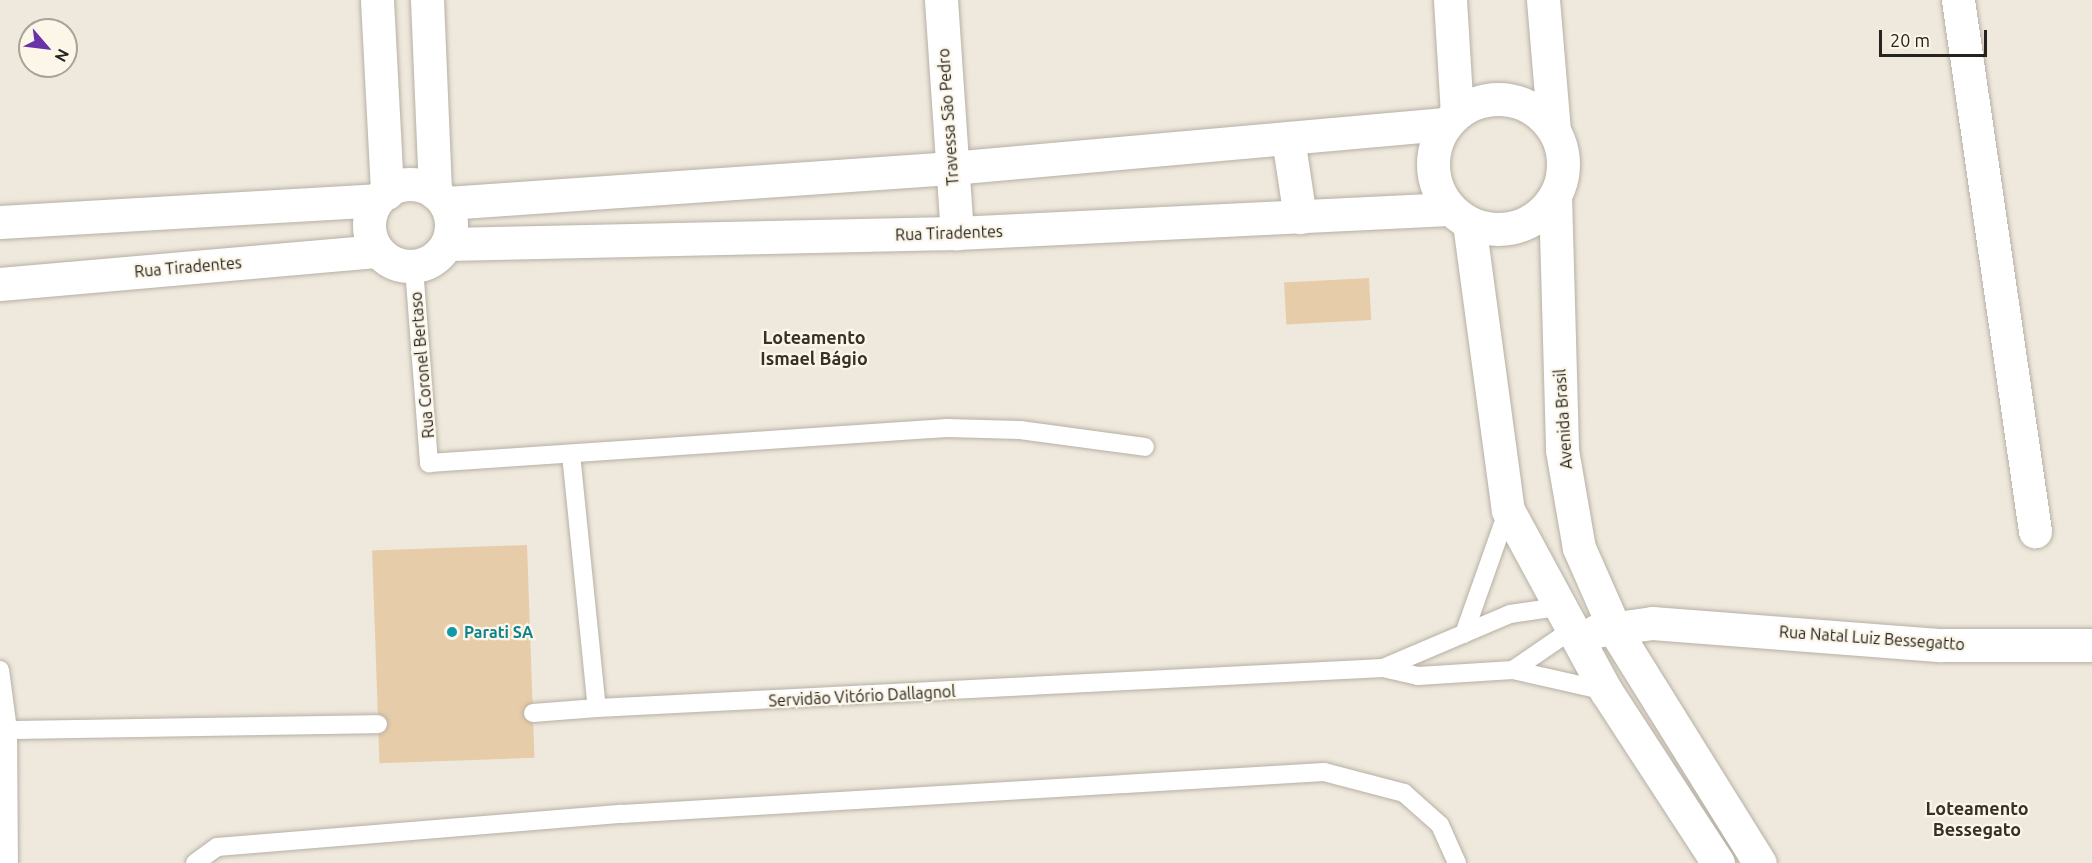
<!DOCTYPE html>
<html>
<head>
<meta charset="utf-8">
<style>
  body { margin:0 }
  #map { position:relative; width:2092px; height:863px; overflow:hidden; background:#efe8dc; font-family:Ubuntu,sans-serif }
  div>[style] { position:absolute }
  .building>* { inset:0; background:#e7cca9; transform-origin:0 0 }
  .roads { filter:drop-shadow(0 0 2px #b6b0a4) drop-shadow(0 0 2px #b6b0a4) }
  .service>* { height:18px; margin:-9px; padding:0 9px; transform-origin:9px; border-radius:9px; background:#fff }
  .minor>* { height:33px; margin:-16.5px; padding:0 16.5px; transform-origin:16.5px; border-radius:16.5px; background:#fff }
  .tertiary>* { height:33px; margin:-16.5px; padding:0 16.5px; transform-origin:16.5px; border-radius:16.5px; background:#fff }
  .primary>* { height:33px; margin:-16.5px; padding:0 16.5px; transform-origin:16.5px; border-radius:16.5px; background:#fff }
  .primary>.ring { margin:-16.5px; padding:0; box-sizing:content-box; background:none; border:33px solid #fff; border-radius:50% }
  .dots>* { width:16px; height:16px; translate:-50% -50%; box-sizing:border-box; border:3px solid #fcf6e9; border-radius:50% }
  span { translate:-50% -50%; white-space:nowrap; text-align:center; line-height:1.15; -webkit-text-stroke:4.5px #fcf6e9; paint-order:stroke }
  .street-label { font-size:16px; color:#25231e }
  .culture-label { font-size:16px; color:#0d838f; font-weight:700 }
  .left { translate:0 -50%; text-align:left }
  .neighbourhood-label { font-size:18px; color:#353127; font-weight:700 }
  .north { position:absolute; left:18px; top:18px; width:60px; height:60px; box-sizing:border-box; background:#fcf6e9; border:2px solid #a6a298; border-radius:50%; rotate:118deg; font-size:16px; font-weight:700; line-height:24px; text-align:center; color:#25231e }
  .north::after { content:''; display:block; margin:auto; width:21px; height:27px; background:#6932a8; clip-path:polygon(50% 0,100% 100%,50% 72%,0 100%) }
  .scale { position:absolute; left:1879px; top:30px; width:108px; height:27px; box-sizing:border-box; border:3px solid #25231e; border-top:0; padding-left:8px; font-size:18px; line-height:21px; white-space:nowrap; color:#25231e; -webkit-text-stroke:4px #fcf6e9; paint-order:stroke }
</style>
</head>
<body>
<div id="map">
  <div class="building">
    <i style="left:1369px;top:278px;width:42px;height:85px;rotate:87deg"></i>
    <i style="left:527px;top:545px;width:213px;height:155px;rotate:88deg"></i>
  </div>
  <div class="roads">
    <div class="service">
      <i style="left:414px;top:268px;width:196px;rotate:85.6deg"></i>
      <i style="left:429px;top:463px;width:519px;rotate:-3.87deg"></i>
      <i style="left:947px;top:428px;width:73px;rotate:1.6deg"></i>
      <i style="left:1020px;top:430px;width:126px;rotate:7.7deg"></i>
      <i style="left:571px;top:454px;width:255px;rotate:84.2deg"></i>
      <i style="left:597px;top:708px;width:787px;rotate:-2.91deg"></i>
      <i style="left:1383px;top:668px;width:36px;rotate:13deg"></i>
      <i style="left:1418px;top:676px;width:95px;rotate:-3.6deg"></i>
      <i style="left:1513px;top:670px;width:95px;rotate:12.7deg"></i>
      <i style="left:1464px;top:634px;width:132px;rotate:-70.5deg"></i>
      <i style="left:1383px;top:668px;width:138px;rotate:-23deg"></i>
      <i style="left:1510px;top:614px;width:49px;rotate:-8.3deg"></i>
      <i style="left:0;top:670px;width:61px;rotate:82.4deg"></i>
      <i style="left:8px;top:730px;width:133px;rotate:89.6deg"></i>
      <i style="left:1513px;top:670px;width:69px;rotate:-34.4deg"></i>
      <i style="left:533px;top:713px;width:64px;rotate:-4.5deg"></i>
      <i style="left:8px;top:730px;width:370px;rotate:-0.9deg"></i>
      <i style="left:195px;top:863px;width:27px;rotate:-36deg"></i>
      <i style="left:217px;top:847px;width:406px;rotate:-4.7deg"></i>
      <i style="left:622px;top:814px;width:703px;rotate:-3.42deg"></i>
      <i style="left:1324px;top:772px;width:83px;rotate:14.7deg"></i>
      <i style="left:1404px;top:793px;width:48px;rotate:41.6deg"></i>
      <i style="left:1440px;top:825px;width:42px;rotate:65.9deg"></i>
    </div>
    <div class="minor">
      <i style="left:941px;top:0;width:234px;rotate:86.1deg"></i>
      <i style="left:1958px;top:0;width:537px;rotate:81.75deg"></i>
      <i style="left:1555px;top:196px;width:254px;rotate:88.4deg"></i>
      <i style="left:1562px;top:450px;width:99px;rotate:80.2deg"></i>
      <i style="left:1579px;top:548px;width:92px;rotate:66.2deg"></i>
      <i style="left:1616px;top:632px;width:272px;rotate:58.1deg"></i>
      <i style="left:1469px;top:223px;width:290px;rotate:82.3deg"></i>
      <i style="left:1508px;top:510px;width:206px;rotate:61.6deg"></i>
      <i style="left:1606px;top:691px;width:205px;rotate:56.9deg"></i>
      <i style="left:1596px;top:631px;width:57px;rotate:-8.1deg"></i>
      <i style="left:1652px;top:623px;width:290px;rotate:4.4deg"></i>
      <i style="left:1941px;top:645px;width:151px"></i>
    </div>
    <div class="tertiary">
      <i style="left:377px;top:0;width:193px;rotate:87deg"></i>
      <i style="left:427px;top:0;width:193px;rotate:87.6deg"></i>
    </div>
    <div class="primary">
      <i style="left:1450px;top:0;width:113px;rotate:86.5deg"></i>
      <i style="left:1543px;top:0;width:130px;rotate:85.2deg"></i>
      <i class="ring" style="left:1433px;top:99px;width:97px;height:97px"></i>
      <i style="left:1288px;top:138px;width:80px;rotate:81.4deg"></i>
      <i class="ring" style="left:369px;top:184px;width:49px;height:49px"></i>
      <i style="left:447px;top:203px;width:505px;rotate:-3.97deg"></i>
      <i style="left:951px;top:168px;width:496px;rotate:-5.1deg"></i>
      <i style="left:0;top:222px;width:377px;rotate:-3.3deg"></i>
      <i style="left:448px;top:244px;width:509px;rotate:-1.24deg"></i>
      <i style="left:957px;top:233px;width:494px;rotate:-2.8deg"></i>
      <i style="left:0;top:284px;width:377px;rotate:-5deg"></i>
    </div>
  </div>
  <div class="dots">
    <i style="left:452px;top:632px;background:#0f9aa8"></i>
  </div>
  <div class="street-label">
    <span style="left:948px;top:117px;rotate:-94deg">Travessa São Pedro</span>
    <span style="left:949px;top:233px;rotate:-2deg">Rua Tiradentes</span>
    <span style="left:188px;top:267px;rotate:-5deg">Rua Tiradentes</span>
    <span style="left:422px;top:365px;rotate:-95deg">Rua Coronel Bertaso</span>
    <span style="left:1563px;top:419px;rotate:-94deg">Avenida Brasil</span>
    <span style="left:1872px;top:638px;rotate:4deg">Rua Natal Luiz Bessegatto</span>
    <span style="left:862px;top:696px;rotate:-3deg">Servidão Vitório Dallagnol</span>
  </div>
  <div class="culture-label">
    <span class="left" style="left:464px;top:632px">Parati SA</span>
  </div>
  <div class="neighbourhood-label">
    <span style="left:814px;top:348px">Loteamento<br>Ismael Bágio</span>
    <span style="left:1977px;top:819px">Loteamento<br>Bessegato</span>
  </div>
  <div class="north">N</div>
  <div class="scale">20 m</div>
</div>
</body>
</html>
